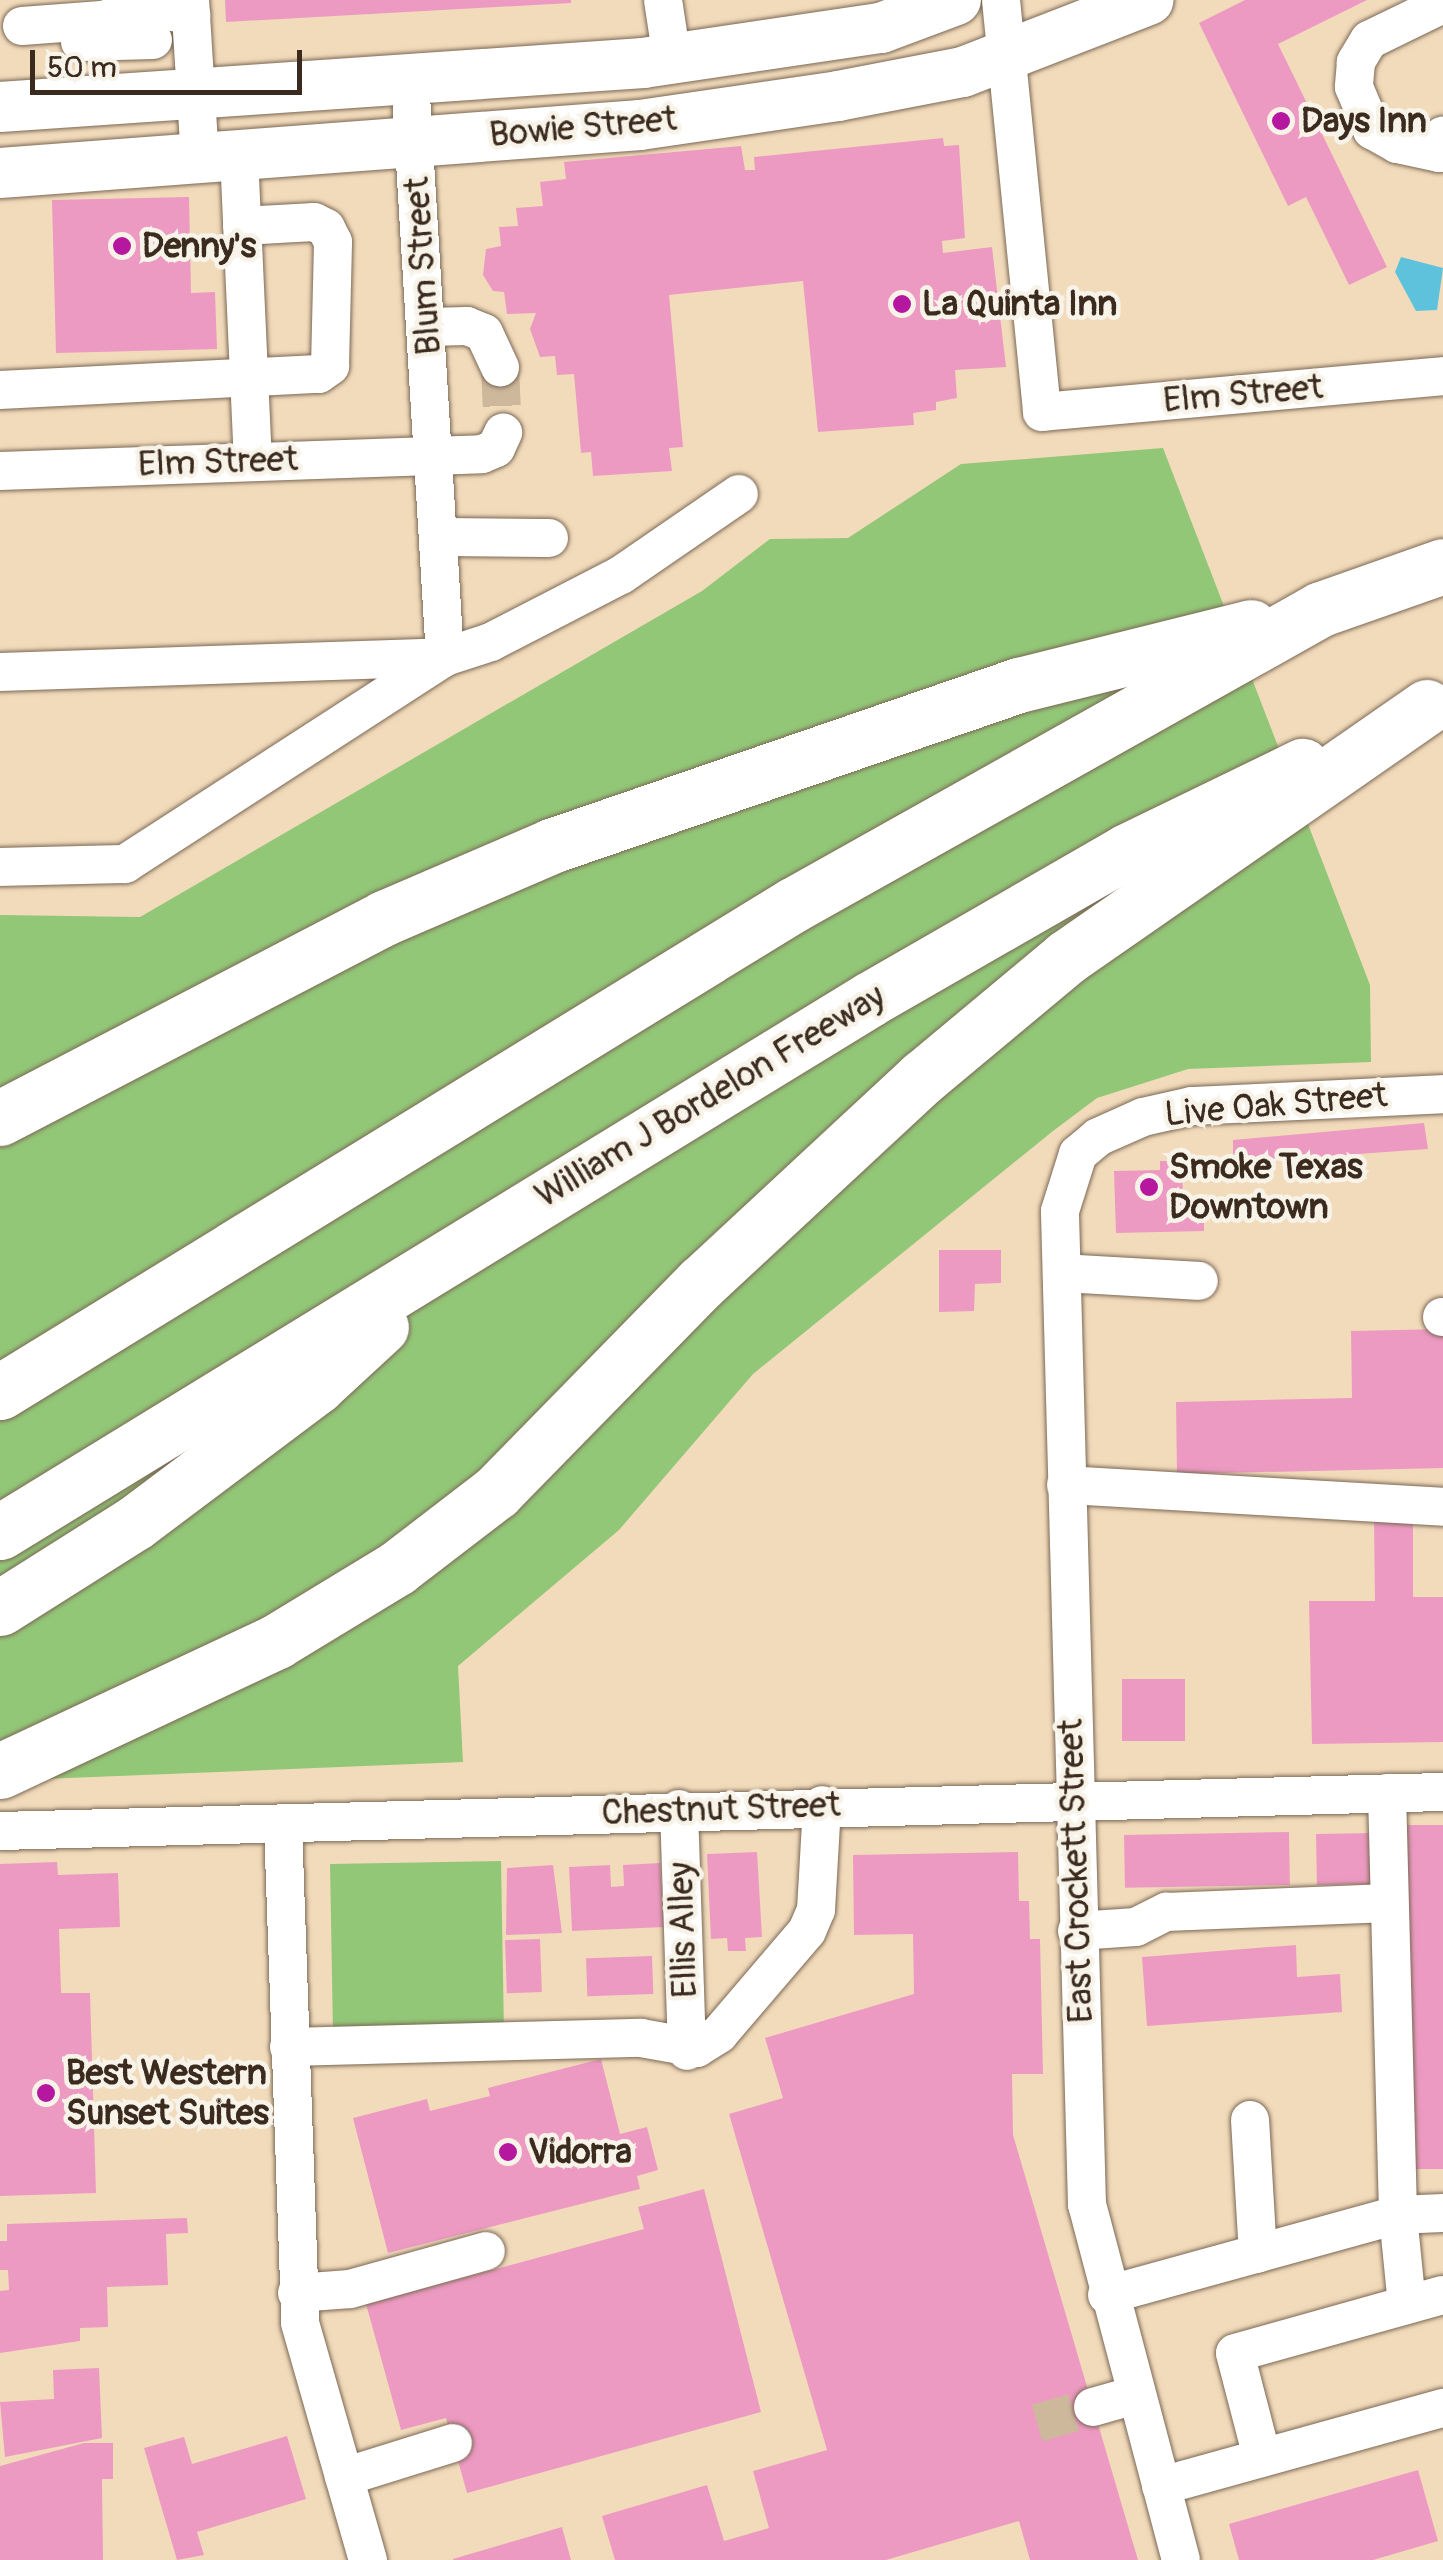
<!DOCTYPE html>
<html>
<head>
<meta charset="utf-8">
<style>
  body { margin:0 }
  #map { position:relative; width:1443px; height:2560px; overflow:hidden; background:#f2dbbb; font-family:Pangolin,sans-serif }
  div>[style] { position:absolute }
  .green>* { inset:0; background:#93c778; transform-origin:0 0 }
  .water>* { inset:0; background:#5ec2dc }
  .building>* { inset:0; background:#ed9ac2; transform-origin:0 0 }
  .minor-tunnel>* { height:38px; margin-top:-19px; transform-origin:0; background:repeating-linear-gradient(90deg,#cdb89c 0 38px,transparent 0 57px) }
  .roads { filter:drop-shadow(0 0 2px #7b6855) drop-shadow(0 0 2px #7b6855) }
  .minor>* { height:38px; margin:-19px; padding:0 19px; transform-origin:19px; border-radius:19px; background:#fff }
  .major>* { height:50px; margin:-25px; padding:0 25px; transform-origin:25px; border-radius:25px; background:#fff }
  .highway>* { height:55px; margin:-27.5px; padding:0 27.5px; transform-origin:27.5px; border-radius:27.5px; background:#fff }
  .dots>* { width:28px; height:28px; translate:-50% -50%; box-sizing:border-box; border:5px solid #f7f3e8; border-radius:50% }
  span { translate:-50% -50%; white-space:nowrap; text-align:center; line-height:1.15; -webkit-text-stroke:9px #f7f3e8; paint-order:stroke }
  .poi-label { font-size:35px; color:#3b2a1e; font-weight:700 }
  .left { translate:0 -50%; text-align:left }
  .street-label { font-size:35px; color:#3b2a1e }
  .scale { position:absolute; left:30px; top:50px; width:272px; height:45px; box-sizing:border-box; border:5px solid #3b2a1e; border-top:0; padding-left:12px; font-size:30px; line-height:35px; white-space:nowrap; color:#3b2a1e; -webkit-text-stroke:8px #f7f3e8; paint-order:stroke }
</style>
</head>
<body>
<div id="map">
  <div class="green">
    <i style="clip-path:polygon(1163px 448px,1370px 985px,1371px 1062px,1188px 1069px,1097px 1098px,1053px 1131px,753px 1374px,619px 1530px,458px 1666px,463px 1762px,43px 1779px,0 1758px,0 915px,140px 917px,702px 591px,770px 539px,848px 538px,961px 464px)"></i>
    <i style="left:501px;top:1861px;width:165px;height:171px;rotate:89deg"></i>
  </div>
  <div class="water">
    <i style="clip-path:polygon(1401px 257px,1443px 268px,1437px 310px,1416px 311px,1395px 272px)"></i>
  </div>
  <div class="building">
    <i style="clip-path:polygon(225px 0,571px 0,571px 3px,226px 22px)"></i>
    <i style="clip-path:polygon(1245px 0,1367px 0,1278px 44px,1387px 267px,1349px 285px,1306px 197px,1288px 206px,1199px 23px)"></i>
    <i style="clip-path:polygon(943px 138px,944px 146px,959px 145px,965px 238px,942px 241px,943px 253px,992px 247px,1006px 367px,955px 370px,957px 398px,936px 402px,936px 410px,913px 413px,914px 425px,818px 432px,803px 281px,669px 295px,683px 447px,669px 448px,672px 471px,593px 476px,591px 452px,581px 453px,574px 374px,557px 375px,555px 356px,540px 357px,530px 329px,536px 313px,507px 314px,504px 292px,493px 291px,483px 275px,486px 249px,501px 246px,499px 227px,518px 226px,516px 208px,543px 206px,540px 182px,566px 179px,564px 162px,741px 146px,745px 170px,755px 170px,754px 157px)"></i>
    <i style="clip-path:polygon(189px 197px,191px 293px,215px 292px,217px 349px,56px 353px,52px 200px)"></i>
    <i style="clip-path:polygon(1424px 1123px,1428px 1149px,1233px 1163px,1233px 1140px)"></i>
    <i style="clip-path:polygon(1160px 1161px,1182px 1161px,1183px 1202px,1204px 1202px,1204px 1231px,1116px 1233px,1114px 1171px,1160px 1170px)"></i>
    <i style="clip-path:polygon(939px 1250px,1001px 1250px,1001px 1283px,975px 1284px,974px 1311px,939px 1312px)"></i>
    <i style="clip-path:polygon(1443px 1329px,1443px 1468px,1177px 1474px,1176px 1402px,1352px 1398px,1351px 1331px)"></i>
    <i style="clip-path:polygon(1374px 1518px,1413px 1518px,1413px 1597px,1443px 1597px,1443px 1742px,1312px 1744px,1309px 1601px,1375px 1601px)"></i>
    <i style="left:1122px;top:1679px;width:63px;height:62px"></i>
    <i style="left:1399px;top:1825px;width:44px;height:344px"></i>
    <i style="left:1289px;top:1832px;width:53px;height:165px;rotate:89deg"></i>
    <i style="left:1372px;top:1833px;width:51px;height:56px;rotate:89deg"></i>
    <i style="clip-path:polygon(757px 1852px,762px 1937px,745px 1938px,746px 1951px,728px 1951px,727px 1938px,711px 1939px,707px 1854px)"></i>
    <i style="clip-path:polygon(1018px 1852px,1019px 1901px,1029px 1901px,1030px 1939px,1040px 1939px,1043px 2074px,1012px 2074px,1013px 2135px,1138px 2560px,1030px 2560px,1019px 2521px,886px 2560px,615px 2560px,602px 2516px,707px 2485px,724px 2541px,769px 2528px,753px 2471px,827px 2450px,729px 2114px,783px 2098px,765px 2038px,914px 1994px,913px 1934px,854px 1935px,853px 1855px)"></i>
    <i style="clip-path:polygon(57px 1862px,58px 1875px,118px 1873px,120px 1927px,59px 1929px,61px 1993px,90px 1993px,96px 2193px,0 2196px,0 1864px)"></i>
    <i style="clip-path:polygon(660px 1863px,664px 1927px,572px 1931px,569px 1867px,610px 1865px,611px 1887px,624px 1886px,623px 1865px)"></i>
    <i style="clip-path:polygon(553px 1865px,562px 1933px,506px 1935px,507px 1868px)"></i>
    <i style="left:540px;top:1939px;width:53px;height:35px;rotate:88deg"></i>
    <i style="clip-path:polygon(1296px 1945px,1297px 1977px,1340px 1974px,1342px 2012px,1147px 2026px,1142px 1957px)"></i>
    <i style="left:652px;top:1956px;width:38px;height:66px;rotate:88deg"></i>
    <i style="clip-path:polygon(601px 2059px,620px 2134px,647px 2127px,658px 2170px,637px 2176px,640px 2189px,388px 2253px,353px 2118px,427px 2099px,430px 2111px,490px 2096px,488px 2088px)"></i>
    <i style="clip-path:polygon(704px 2189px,761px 2412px,467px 2493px,446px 2418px,401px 2430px,366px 2304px,644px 2229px,638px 2207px)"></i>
    <i style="clip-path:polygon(187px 2218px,188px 2233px,166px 2234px,168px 2285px,107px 2287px,108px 2327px,80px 2328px,80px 2341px,0 2353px,0 2291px,9px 2290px,8px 2270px,0 2270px,0 2241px,7px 2241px,7px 2224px)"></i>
    <i style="clip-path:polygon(99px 2368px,102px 2438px,5px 2457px,0 2402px,54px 2399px,53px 2370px)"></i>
    <i style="clip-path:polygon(287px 2436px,306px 2499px,197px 2532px,204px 2555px,177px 2560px,144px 2448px,184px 2437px,192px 2464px)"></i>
    <i style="clip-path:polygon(84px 2443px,113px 2443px,113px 2479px,102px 2479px,103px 2560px,0 2560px,0 2466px)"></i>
    <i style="clip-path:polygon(1418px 2470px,1438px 2541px,1373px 2560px,1239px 2560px,1229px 2524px)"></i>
    <i style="clip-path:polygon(562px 2527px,571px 2560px,453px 2560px,453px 2559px)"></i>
  </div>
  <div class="minor-tunnel">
    <i style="left:500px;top:368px;width:65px;rotate:87.4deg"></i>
    <i style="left:1037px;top:2423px;width:58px;rotate:-15.9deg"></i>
  </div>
  <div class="roads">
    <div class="minor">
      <i style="left:190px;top:0;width:158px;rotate:86.4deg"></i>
      <i style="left:663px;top:0;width:60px;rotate:81.3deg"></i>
      <i style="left:1001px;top:0;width:414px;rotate:84.3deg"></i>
      <i style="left:1042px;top:412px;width:403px;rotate:-5.1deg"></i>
      <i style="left:1443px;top:4px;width:82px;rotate:154.1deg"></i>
      <i style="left:1369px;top:40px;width:26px;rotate:121deg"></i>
      <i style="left:1356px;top:62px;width:25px;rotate:95deg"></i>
      <i style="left:1354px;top:87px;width:47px;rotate:67.3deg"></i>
      <i style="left:1372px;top:130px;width:29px;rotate:29deg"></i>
      <i style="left:1397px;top:144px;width:43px;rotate:12.1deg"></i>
      <i style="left:1439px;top:153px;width:18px;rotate:-77deg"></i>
      <i style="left:22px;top:26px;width:80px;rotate:-4.3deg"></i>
      <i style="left:102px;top:20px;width:46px;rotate:-15.3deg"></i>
      <i style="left:146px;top:8px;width:46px;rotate:8.8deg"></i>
      <i style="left:80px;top:42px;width:73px;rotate:-1.6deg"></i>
      <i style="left:239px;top:155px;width:306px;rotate:87.4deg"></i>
      <i style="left:427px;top:327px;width:40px;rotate:-1.4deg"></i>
      <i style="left:467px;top:326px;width:18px;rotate:22deg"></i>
      <i style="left:484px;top:333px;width:38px;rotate:65deg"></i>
      <i style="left:0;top:390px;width:319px;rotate:-2.9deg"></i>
      <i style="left:319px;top:374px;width:14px;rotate:-36deg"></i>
      <i style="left:330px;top:366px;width:124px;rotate:-88.6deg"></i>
      <i style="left:333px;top:242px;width:16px;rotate:-117deg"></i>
      <i style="left:326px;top:228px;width:13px;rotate:-153deg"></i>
      <i style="left:314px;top:222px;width:72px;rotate:176.8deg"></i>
      <i style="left:0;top:471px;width:482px;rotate:-2deg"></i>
      <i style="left:482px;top:454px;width:15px;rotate:-23deg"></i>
      <i style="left:496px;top:448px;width:17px;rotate:-65deg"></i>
      <i style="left:439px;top:537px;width:110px;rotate:0.5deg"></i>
      <i style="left:0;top:672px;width:445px;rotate:-1.9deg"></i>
      <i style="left:445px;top:657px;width:48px;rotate:-18.1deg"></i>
      <i style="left:491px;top:642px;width:146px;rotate:-27.3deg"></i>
      <i style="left:621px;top:575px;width:143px;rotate:-34.5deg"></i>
      <i style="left:0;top:867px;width:125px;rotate:-1.4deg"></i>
      <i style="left:125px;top:864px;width:381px;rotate:-32.9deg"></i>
      <i style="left:445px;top:657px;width:578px;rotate:-93.47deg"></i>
      <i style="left:1062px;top:1273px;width:137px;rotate:3.3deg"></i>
      <i style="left:1442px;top:1317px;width:1px"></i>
      <i style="left:1066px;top:1485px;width:378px;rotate:3.3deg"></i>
      <i style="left:1387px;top:1793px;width:422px;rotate:88.5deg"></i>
      <i style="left:1398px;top:2215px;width:45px;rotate:-2.5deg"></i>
      <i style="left:679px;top:1809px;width:242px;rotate:88.1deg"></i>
      <i style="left:283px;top:1825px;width:498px;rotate:88deg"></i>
      <i style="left:300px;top:2323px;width:247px;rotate:74deg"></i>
      <i style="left:0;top:1831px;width:1444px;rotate:-1.55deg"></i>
      <i style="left:1077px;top:1931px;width:59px;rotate:-3.9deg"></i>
      <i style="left:1136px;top:1927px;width:34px;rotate:-27deg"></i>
      <i style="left:1166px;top:1912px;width:223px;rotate:-2.3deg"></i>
      <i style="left:289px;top:2047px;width:352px;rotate:-1.5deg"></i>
      <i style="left:641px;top:2038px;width:57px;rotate:10.1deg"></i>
      <i style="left:697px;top:2048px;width:26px;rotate:-32deg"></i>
      <i style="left:719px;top:2034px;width:135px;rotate:-49.5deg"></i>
      <i style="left:807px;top:1931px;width:23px;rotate:-67deg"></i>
      <i style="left:816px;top:1910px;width:105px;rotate:-86.7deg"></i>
      <i style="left:1250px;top:2120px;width:134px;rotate:86.6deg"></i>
      <i style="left:297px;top:2293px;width:53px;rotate:-4.3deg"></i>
      <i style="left:350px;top:2289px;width:141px;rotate:-15.6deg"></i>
      <i style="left:1107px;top:2295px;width:302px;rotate:-15.4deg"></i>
      <i style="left:1398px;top:2215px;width:90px;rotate:84.3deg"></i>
      <i style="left:1093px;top:2407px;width:44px;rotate:-15.9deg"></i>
      <i style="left:1262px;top:2457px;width:107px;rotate:-104.6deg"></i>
      <i style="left:1235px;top:2353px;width:216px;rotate:-15.6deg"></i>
      <i style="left:344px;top:2477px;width:114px;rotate:-17.3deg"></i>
      <i style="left:1161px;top:2486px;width:293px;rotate:-15.5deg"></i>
      <i style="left:1181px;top:2560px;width:367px;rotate:-104.8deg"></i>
      <i style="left:1087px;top:2205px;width:994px;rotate:-91.56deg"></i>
      <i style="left:1060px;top:1211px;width:60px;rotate:-72.5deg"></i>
      <i style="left:1078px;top:1154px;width:26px;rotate:-40deg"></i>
      <i style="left:1098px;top:1137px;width:49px;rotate:-24deg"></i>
      <i style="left:1143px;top:1117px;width:50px;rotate:-12.7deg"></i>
      <i style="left:1192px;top:1106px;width:251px;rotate:-2.7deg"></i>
    </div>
    <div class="major">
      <i style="left:0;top:107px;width:645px;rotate:-3.91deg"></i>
      <i style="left:643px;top:63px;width:241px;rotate:-8.4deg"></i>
      <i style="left:881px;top:28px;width:80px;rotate:-20.5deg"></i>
      <i style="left:0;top:173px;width:642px;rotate:-4.29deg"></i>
      <i style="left:640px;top:125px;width:200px;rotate:-8.3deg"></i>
      <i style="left:838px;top:96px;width:127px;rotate:-10.9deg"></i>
      <i style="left:963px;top:72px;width:199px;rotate:-21.2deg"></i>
    </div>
    <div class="highway">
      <i style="left:0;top:1118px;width:433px;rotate:-27.5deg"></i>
      <i style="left:384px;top:918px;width:182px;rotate:-23.3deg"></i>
      <i style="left:551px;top:846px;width:495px;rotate:-19deg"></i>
      <i style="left:1019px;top:685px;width:239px;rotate:-14deg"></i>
      <i style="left:0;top:1392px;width:931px;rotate:-31.56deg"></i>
      <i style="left:793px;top:905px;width:605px;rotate:-29.28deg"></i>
      <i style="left:1321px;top:609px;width:129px;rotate:-19.4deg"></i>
      <i style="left:0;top:1532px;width:1020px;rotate:-31.49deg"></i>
      <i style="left:870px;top:999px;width:297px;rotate:-29.9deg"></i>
      <i style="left:1127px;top:851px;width:195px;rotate:-25.9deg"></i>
      <i style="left:0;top:1608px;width:161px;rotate:-32.3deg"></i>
      <i style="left:136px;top:1522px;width:226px;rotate:-36.9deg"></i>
      <i style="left:317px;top:1386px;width:87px;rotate:-42.7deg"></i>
      <i style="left:0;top:1771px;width:306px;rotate:-25.1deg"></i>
      <i style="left:277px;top:1641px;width:140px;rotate:-31.3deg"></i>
      <i style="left:397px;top:1568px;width:125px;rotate:-37.5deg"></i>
      <i style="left:496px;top:1492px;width:293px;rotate:-45.6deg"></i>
      <i style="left:701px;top:1283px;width:303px;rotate:-42.9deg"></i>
      <i style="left:923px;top:1077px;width:187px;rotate:-39.8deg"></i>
      <i style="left:1067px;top:957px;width:438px;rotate:-34.8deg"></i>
    </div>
  </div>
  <div class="dots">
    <i style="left:1281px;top:121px;background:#b5179e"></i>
    <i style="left:122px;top:246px;background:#b5179e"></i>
    <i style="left:902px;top:304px;background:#b5179e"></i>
    <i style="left:1149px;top:1187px;background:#b5179e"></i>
    <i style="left:46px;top:2093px;background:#b5179e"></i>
    <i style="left:508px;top:2152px;background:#b5179e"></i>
  </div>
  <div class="poi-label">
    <span class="left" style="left:1301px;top:121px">Days Inn</span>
    <span class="left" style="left:142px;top:246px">Denny's</span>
    <span class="left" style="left:922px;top:304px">La Quinta Inn</span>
    <span class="left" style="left:1169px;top:1187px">Smoke Texas<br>Downtown</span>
    <span class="left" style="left:66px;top:2093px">Best Western<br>Sunset Suites</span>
    <span class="left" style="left:528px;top:2152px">Vidorra</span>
  </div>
  <div class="street-label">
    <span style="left:583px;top:127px;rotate:-5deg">Bowie Street</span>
    <span style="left:423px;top:266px;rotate:-94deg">Blum Street</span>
    <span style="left:1243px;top:394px;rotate:-5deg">Elm Street</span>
    <span style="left:218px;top:462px;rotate:-2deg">Elm Street</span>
    <span style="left:710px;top:1096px;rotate:-31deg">William J Bordelon Freeway</span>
    <span style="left:1276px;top:1105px;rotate:-5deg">Live Oak Street</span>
    <span style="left:721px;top:1809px;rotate:-2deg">Chestnut Street</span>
    <span style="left:1076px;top:1871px;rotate:-92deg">East Crockett Street</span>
    <span style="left:683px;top:1930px;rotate:-92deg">Ellis Alley</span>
  </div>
  <div class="scale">50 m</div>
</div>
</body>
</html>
